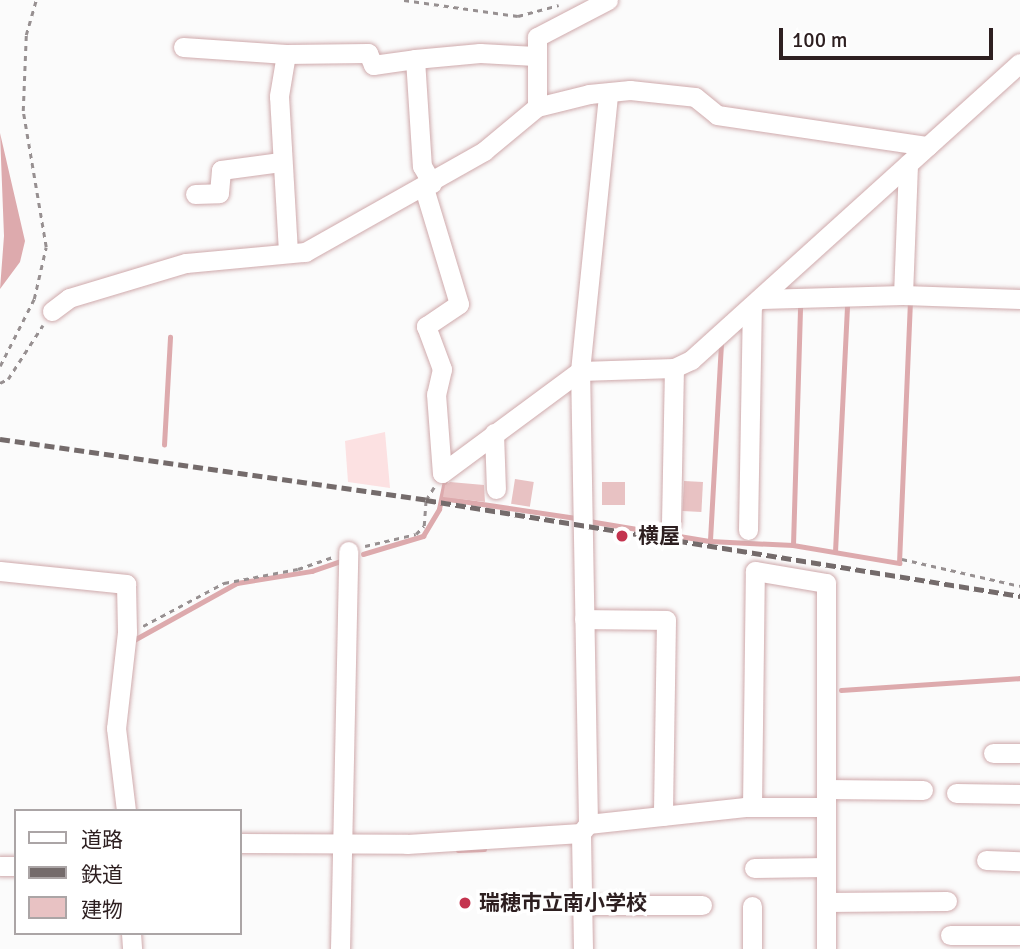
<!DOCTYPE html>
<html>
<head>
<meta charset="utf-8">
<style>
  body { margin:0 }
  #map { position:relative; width:1020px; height:949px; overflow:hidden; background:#fbfbfb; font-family:Signika,"Noto Sans JP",sans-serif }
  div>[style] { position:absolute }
  .green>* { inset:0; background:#fce1e2 }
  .water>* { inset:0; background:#ddaaad }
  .stream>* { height:4.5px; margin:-2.25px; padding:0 2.25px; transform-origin:2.25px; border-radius:2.25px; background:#ddaaad }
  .building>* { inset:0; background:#e8c2c3; transform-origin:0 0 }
  .path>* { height:2.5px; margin-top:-1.25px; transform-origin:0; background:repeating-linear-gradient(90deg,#979091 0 5px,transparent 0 10px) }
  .roads { filter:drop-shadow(0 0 2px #cfaaac) drop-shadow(0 0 2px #cfaaac) }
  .minor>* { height:19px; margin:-9.5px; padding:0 9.5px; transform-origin:9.5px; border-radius:9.5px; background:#fff }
  .rail>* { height:4.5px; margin-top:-2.25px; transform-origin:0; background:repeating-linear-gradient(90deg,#746b6b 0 10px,transparent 0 15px) }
  .dots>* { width:19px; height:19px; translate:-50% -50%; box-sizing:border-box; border:4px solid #fff; border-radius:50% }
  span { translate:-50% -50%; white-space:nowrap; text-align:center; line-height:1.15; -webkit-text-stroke:7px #fff; paint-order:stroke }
  .poi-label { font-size:21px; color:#2d1f20; font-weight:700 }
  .left { translate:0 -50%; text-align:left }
  .legend { position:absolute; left:14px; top:809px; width:228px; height:126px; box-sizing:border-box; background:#fff; border:2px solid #aba5a6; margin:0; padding:9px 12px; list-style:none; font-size:21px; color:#2d1f20 }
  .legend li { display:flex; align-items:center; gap:14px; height:35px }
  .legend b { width:35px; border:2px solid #aba5a6 }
  .scale { position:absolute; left:779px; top:28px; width:214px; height:32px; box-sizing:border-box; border:4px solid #2d1f20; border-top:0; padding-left:9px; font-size:21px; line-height:24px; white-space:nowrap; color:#2d1f20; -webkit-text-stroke:5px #fff; paint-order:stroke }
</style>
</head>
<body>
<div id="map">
  <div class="green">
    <i style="clip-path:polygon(385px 432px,390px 488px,348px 482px,345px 441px)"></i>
  </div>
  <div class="water">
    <i style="clip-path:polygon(0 133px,25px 241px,20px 262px,0 289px,4px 236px)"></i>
  </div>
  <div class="stream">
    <i style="left:164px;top:445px;width:108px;rotate:-86.8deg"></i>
    <i style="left:442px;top:498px;width:135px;rotate:8.5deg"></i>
    <i style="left:589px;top:521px;width:123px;rotate:9.4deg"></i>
    <i style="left:710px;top:541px;width:83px;rotate:2.8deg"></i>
    <i style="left:793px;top:545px;width:108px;rotate:9.6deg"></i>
    <i style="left:899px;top:563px;width:258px;rotate:-87.6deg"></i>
    <i style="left:710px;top:540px;width:197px;rotate:-86.8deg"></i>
    <i style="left:793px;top:545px;width:240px;rotate:-88.3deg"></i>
    <i style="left:835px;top:552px;width:247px;rotate:-87.2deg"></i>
    <i style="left:363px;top:554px;width:63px;rotate:-16.7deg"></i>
    <i style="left:423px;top:536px;width:31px;rotate:-59deg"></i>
    <i style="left:439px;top:509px;width:33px;rotate:-78deg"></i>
    <i style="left:134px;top:640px;width:118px;rotate:-29deg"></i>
    <i style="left:237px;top:583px;width:76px;rotate:-9.1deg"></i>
    <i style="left:312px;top:571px;width:28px;rotate:-19deg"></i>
    <i style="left:841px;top:690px;width:179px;rotate:-3.8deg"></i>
    <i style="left:458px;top:850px;width:26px;rotate:-2deg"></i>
  </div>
  <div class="building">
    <i style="left:515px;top:479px;width:19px;height:25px;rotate:9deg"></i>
    <i style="left:684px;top:481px;width:19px;height:30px;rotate:3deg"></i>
    <i style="clip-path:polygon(450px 482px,484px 485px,485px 502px,443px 497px,445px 485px)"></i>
    <i style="left:602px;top:482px;width:23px;height:23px"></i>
  </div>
  <div class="path">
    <i style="left:404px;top:0;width:115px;rotate:8deg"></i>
    <i style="left:518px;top:16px;width:42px;rotate:-15deg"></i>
    <i style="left:0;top:366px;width:75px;rotate:-63.1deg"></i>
    <i style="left:34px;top:299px;width:53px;rotate:-77deg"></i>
    <i style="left:46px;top:247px;width:138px;rotate:-99.6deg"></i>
    <i style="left:23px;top:111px;width:76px;rotate:-87.7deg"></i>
    <i style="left:26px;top:35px;width:36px;rotate:-74deg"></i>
    <i style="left:0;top:383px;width:9px;rotate:-27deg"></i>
    <i style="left:8px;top:379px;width:64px;rotate:-57.1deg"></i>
    <i style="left:365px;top:546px;width:52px;rotate:-13.2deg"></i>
    <i style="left:416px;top:534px;width:11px;rotate:-45deg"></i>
    <i style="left:424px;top:526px;width:26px;rotate:-86deg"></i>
    <i style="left:426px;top:500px;width:15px;rotate:-58deg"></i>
    <i style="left:902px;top:559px;width:121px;rotate:12.9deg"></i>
    <i style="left:143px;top:626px;width:92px;rotate:-28deg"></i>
    <i style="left:224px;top:583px;width:75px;rotate:-10.7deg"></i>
    <i style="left:298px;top:569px;width:36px;rotate:-19deg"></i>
  </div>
  <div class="roads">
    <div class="minor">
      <i style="left:183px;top:47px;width:103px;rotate:3.9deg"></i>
      <i style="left:286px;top:54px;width:82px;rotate:-0.7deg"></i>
      <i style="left:368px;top:53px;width:13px;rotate:67deg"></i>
      <i style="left:373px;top:65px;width:42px;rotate:-8.1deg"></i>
      <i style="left:415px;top:59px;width:107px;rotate:86.3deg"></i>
      <i style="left:422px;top:166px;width:20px;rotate:60deg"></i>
      <i style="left:286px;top:54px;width:43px;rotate:99.5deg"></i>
      <i style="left:279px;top:96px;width:157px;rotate:86.7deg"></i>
      <i style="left:415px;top:59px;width:65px;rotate:-5.3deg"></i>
      <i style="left:480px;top:53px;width:55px;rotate:3.1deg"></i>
      <i style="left:537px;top:107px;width:70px;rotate:-90deg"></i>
      <i style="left:537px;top:37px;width:80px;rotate:-27.5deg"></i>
      <i style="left:424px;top:188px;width:121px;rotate:73.2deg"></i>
      <i style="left:459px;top:304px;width:40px;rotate:146deg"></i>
      <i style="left:426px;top:326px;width:46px;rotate:69.6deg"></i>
      <i style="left:442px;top:369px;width:26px;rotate:103deg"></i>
      <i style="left:436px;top:394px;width:79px;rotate:85.7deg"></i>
      <i style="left:195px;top:194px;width:24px;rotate:-2deg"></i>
      <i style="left:219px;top:193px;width:23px;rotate:-85deg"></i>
      <i style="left:221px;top:170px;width:60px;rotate:-7.7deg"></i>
      <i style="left:903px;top:295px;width:131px;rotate:-87.8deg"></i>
      <i style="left:761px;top:299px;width:142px;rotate:-1.6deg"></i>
      <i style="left:903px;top:295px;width:117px;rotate:2deg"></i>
      <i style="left:52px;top:311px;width:21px;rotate:-37deg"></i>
      <i style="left:69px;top:298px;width:122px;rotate:-16.7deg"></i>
      <i style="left:186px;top:263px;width:120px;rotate:-5.3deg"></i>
      <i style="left:305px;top:252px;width:206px;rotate:-29.4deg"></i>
      <i style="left:484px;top:151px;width:69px;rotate:-39.7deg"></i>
      <i style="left:537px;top:107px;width:54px;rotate:-14deg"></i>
      <i style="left:589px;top:94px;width:41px;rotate:-5.6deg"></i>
      <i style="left:630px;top:90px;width:65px;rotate:6.1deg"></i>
      <i style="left:695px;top:97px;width:28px;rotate:39deg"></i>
      <i style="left:717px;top:115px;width:213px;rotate:8.4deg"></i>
      <i style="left:494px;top:433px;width:56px;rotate:88deg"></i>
      <i style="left:442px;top:473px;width:172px;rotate:-36.5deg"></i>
      <i style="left:580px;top:371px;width:94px;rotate:-1.8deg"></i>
      <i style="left:674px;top:368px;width:19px;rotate:-25deg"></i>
      <i style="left:691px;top:360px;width:443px;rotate:-42.1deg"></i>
      <i style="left:671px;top:523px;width:155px;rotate:-88.9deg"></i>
      <i style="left:748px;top:530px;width:224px;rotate:-89deg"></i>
      <i style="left:0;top:571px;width:127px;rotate:5.9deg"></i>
      <i style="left:126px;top:584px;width:48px;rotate:88.8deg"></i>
      <i style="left:127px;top:632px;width:97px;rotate:96.5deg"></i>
      <i style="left:116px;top:728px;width:84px;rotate:83.1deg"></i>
      <i style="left:584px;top:619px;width:82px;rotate:0.7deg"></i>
      <i style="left:666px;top:620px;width:196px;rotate:90.9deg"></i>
      <i style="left:993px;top:753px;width:27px"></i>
      <i style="left:826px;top:789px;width:97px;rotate:0.6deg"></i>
      <i style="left:956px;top:793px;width:64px;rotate:0.9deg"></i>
      <i style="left:752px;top:807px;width:236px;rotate:-89.3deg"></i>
      <i style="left:755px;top:571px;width:72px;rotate:9.6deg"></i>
      <i style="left:826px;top:583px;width:366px;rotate:90deg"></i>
      <i style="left:588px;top:824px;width:158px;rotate:-6.2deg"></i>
      <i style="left:745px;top:807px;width:81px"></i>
      <i style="left:240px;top:843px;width:167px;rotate:0.3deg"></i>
      <i style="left:407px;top:844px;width:174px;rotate:-3.6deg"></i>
      <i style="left:986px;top:860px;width:34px;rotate:2deg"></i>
      <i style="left:0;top:866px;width:16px"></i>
      <i style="left:754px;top:868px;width:72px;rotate:-0.8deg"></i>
      <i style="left:826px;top:902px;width:121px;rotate:-0.5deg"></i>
      <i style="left:582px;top:905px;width:120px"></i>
      <i style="left:131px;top:933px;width:16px;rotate:86deg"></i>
      <i style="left:950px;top:935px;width:70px"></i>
      <i style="left:340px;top:949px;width:398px;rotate:-88.8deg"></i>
      <i style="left:583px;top:949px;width:116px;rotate:-91deg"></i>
      <i style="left:581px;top:833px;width:11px;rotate:-52deg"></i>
      <i style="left:588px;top:824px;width:453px;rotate:-91deg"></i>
      <i style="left:580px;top:371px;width:278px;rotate:-84.2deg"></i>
      <i style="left:752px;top:949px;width:43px;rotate:-90deg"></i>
    </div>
  </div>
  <div class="rail">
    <i style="left:0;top:439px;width:430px;rotate:8.1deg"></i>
    <i style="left:426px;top:500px;width:602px;rotate:9.18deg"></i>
  </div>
  <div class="dots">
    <i style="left:622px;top:536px;background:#c4344f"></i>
    <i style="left:465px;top:903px;background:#c4344f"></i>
  </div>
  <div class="poi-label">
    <span class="left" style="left:638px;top:536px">横屋</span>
    <span class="left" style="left:479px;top:903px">瑞穂市立南小学校</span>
  </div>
  <ul class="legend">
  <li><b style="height:9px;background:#fff"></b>道路</li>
  <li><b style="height:9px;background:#746b6b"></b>鉄道</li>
  <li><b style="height:19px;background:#e8c2c3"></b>建物</li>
  </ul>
  <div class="scale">100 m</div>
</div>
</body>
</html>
